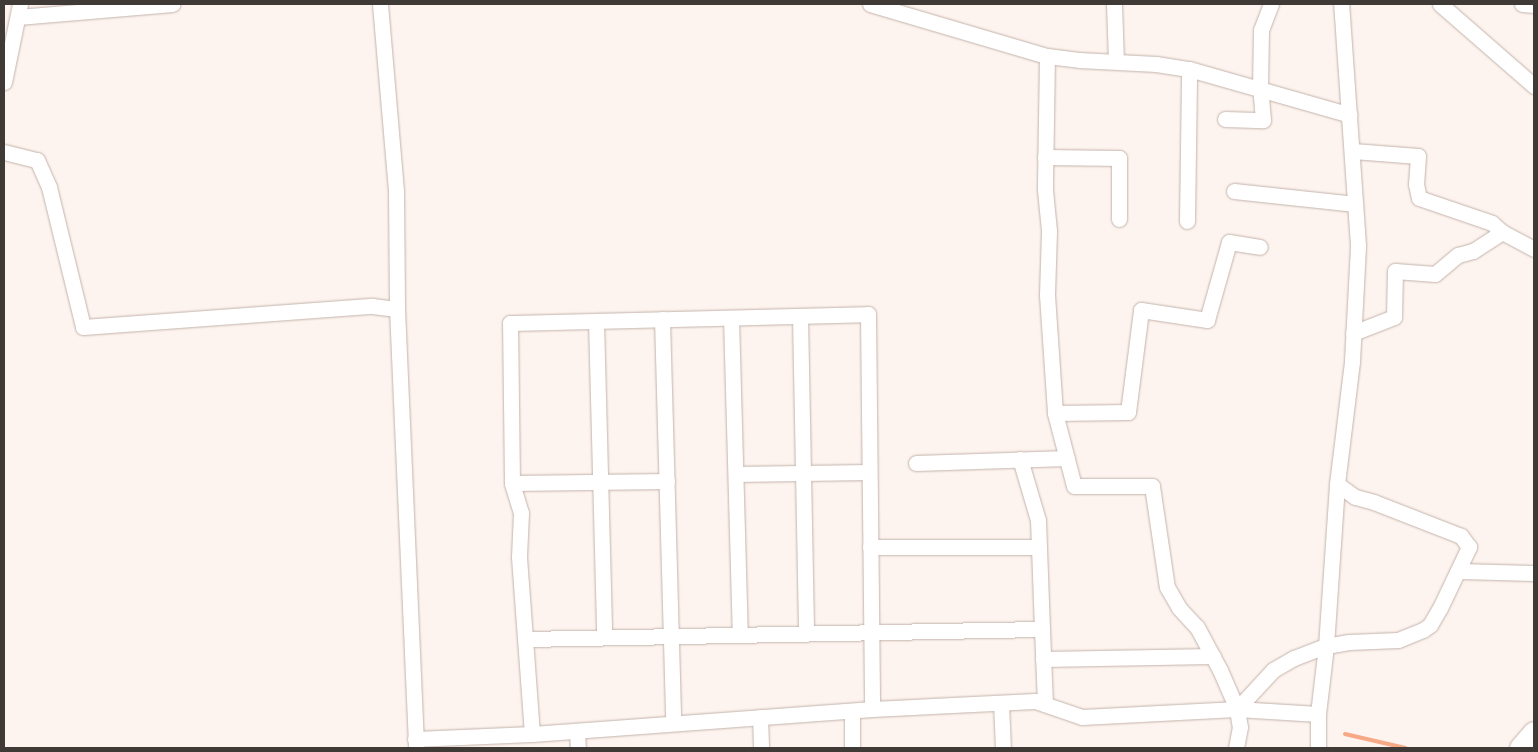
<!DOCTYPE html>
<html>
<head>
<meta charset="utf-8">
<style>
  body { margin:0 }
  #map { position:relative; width:1538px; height:752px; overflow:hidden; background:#fef4ef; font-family:"Asap Condensed",sans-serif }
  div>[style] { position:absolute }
  .stream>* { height:4px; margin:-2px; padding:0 2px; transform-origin:2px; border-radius:2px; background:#f7a885 }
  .roads { filter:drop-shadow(0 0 1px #c3b3ab) drop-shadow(0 0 1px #c3b3ab) }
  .minor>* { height:15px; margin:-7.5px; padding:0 7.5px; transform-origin:7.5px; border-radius:7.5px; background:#fff }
  .major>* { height:20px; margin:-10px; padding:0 10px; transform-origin:10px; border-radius:10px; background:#fff }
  span { translate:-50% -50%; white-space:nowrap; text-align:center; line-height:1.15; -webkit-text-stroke:4px #fff; paint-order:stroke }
  .frame { position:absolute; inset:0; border:5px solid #403a37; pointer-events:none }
</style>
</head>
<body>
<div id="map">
  <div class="stream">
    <i style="left:1345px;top:734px;width:62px;rotate:13.1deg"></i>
  </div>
  <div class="roads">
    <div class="minor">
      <i style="left:380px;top:4px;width:188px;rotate:85.1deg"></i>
      <i style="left:396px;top:191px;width:118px;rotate:89.5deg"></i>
      <i style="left:397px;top:309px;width:439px;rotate:87.5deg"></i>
      <i style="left:870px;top:4px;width:184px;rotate:16.4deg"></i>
      <i style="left:1047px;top:56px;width:32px;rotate:7deg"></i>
      <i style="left:1079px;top:60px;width:77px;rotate:3deg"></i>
      <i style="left:1156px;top:64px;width:33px;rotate:9deg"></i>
      <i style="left:1189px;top:69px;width:167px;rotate:15.9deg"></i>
      <i style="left:1114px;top:4px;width:57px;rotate:88deg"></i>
      <i style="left:1440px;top:4px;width:125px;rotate:41.1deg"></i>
      <i style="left:1522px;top:4px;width:12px;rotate:5deg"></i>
      <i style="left:18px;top:17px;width:155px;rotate:-4.8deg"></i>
      <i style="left:1047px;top:56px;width:134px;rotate:90.9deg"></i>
      <i style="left:1045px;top:190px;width:41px;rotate:84.4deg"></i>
      <i style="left:1049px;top:231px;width:64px;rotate:91.8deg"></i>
      <i style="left:1047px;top:295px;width:118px;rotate:86.1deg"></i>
      <i style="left:1055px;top:413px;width:75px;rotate:75.4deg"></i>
      <i style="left:1074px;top:486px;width:78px"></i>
      <i style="left:1152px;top:486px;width:102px;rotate:81.6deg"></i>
      <i style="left:1167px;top:587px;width:24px;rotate:60deg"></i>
      <i style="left:1179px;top:608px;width:26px;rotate:47deg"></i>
      <i style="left:1197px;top:627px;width:49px;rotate:61.9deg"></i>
      <i style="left:1220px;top:670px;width:43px;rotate:66.4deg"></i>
      <i style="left:1237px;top:709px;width:18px;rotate:81deg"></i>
      <i style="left:1240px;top:727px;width:21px;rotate:101deg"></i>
      <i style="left:4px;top:82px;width:80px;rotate:-78.4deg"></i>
      <i style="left:1225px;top:119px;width:38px;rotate:2deg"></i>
      <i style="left:1263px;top:120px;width:32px;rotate:-95deg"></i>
      <i style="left:1260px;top:88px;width:58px;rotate:-89deg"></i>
      <i style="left:1261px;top:30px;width:28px;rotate:-69deg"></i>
      <i style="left:1353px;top:151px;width:65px;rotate:4.4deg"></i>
      <i style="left:1418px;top:156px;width:28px;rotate:94deg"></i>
      <i style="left:1416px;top:184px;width:14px;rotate:78deg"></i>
      <i style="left:1419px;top:198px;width:77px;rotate:18.9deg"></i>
      <i style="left:1492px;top:223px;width:13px;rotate:42deg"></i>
      <i style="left:4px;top:152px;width:34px;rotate:14deg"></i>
      <i style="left:37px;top:160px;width:30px;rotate:66deg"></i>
      <i style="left:49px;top:187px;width:144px;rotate:76.3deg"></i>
      <i style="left:83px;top:327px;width:290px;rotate:-4.2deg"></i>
      <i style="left:372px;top:306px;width:25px;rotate:7deg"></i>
      <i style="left:1045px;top:157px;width:74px;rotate:0.8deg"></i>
      <i style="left:1119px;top:158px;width:61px;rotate:90deg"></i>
      <i style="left:1234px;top:191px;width:122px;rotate:6.1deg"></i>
      <i style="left:1187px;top:221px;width:152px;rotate:-89.2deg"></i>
      <i style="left:800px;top:316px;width:317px;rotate:88.9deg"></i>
      <i style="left:731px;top:318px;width:316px;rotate:88.4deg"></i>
      <i style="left:662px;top:319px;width:404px;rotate:88.4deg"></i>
      <i style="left:596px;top:321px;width:316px;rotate:88.5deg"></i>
      <i style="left:1353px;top:333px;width:44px;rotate:-21.3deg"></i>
      <i style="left:1394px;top:317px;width:46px;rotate:-88.8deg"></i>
      <i style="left:1395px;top:271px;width:40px;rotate:4.3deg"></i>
      <i style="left:1435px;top:274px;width:30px;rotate:-40deg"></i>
      <i style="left:1458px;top:255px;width:16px;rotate:-15deg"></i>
      <i style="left:1473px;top:251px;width:35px;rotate:-33deg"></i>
      <i style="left:1502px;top:232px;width:36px;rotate:28deg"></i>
      <i style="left:1055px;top:413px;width:73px;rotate:-0.8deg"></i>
      <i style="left:1128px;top:412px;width:103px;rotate:-82.7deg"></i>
      <i style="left:1141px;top:310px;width:67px;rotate:8.6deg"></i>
      <i style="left:1207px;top:320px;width:81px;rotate:-74.2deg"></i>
      <i style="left:1229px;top:242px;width:31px;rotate:9deg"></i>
      <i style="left:1020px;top:459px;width:64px;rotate:73.6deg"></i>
      <i style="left:1038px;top:520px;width:109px;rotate:87.9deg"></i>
      <i style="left:916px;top:463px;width:151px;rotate:-1.9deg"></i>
      <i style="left:736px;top:474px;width:133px;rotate:-0.9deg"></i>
      <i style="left:512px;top:483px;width:155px;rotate:-0.7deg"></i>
      <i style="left:870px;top:547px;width:169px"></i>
      <i style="left:1458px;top:571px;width:76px;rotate:1.5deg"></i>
      <i style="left:525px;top:639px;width:517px;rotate:-1.11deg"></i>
      <i style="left:1042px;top:629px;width:75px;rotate:87.7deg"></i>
      <i style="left:1043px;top:659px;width:170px;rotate:-1deg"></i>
      <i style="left:1001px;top:703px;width:45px;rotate:87.5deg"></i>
      <i style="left:1237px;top:709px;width:53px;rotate:-47.3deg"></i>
      <i style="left:1273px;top:670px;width:24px;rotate:-30deg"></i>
      <i style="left:1294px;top:658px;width:34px;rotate:-21deg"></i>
      <i style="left:1326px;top:646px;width:23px;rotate:-10deg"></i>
      <i style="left:1349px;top:642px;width:49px;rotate:-2.3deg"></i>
      <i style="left:1398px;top:640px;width:27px;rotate:-22deg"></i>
      <i style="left:1423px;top:630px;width:9px;rotate:-36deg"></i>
      <i style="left:1430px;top:625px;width:20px;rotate:-60deg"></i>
      <i style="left:1440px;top:608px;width:68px;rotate:-64.6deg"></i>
      <i style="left:1469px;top:547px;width:14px;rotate:-126deg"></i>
      <i style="left:1461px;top:536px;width:93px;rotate:-158.7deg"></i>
      <i style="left:1374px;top:502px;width:20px;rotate:-165deg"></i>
      <i style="left:1355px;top:497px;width:22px;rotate:-144deg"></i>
      <i style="left:852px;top:711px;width:37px;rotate:90deg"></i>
      <i style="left:760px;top:717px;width:31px;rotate:88deg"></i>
      <i style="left:577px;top:731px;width:17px;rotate:87deg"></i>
      <i style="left:532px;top:734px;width:177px;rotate:-94.2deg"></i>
      <i style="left:519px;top:557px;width:44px;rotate:-87.4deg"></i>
      <i style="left:521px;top:513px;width:31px;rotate:-107deg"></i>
      <i style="left:512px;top:483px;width:160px;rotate:-90.7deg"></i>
      <i style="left:510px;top:323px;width:358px;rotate:-1.4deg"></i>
      <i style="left:868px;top:314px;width:395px;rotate:89.4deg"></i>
      <i style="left:415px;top:739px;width:117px;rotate:-2.4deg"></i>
      <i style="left:532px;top:734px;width:341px;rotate:-4.2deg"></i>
      <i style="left:872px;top:709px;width:163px;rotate:-2.8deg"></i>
      <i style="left:1035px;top:701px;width:50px;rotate:18.8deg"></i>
      <i style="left:1082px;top:717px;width:155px;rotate:-3deg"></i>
      <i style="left:1237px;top:709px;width:81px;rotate:3.5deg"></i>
      <i style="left:1318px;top:748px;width:34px;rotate:-90deg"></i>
      <i style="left:1318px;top:714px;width:68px;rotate:-83.3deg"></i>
      <i style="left:1326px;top:646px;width:162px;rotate:-86.1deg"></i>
      <i style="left:1337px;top:484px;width:124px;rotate:-83deg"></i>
      <i style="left:1352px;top:361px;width:116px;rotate:-87deg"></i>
      <i style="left:1358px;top:245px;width:242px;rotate:-94deg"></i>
    </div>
    <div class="major">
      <i style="left:1520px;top:748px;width:21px;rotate:-49deg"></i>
    </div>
  </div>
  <div class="frame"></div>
</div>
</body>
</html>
